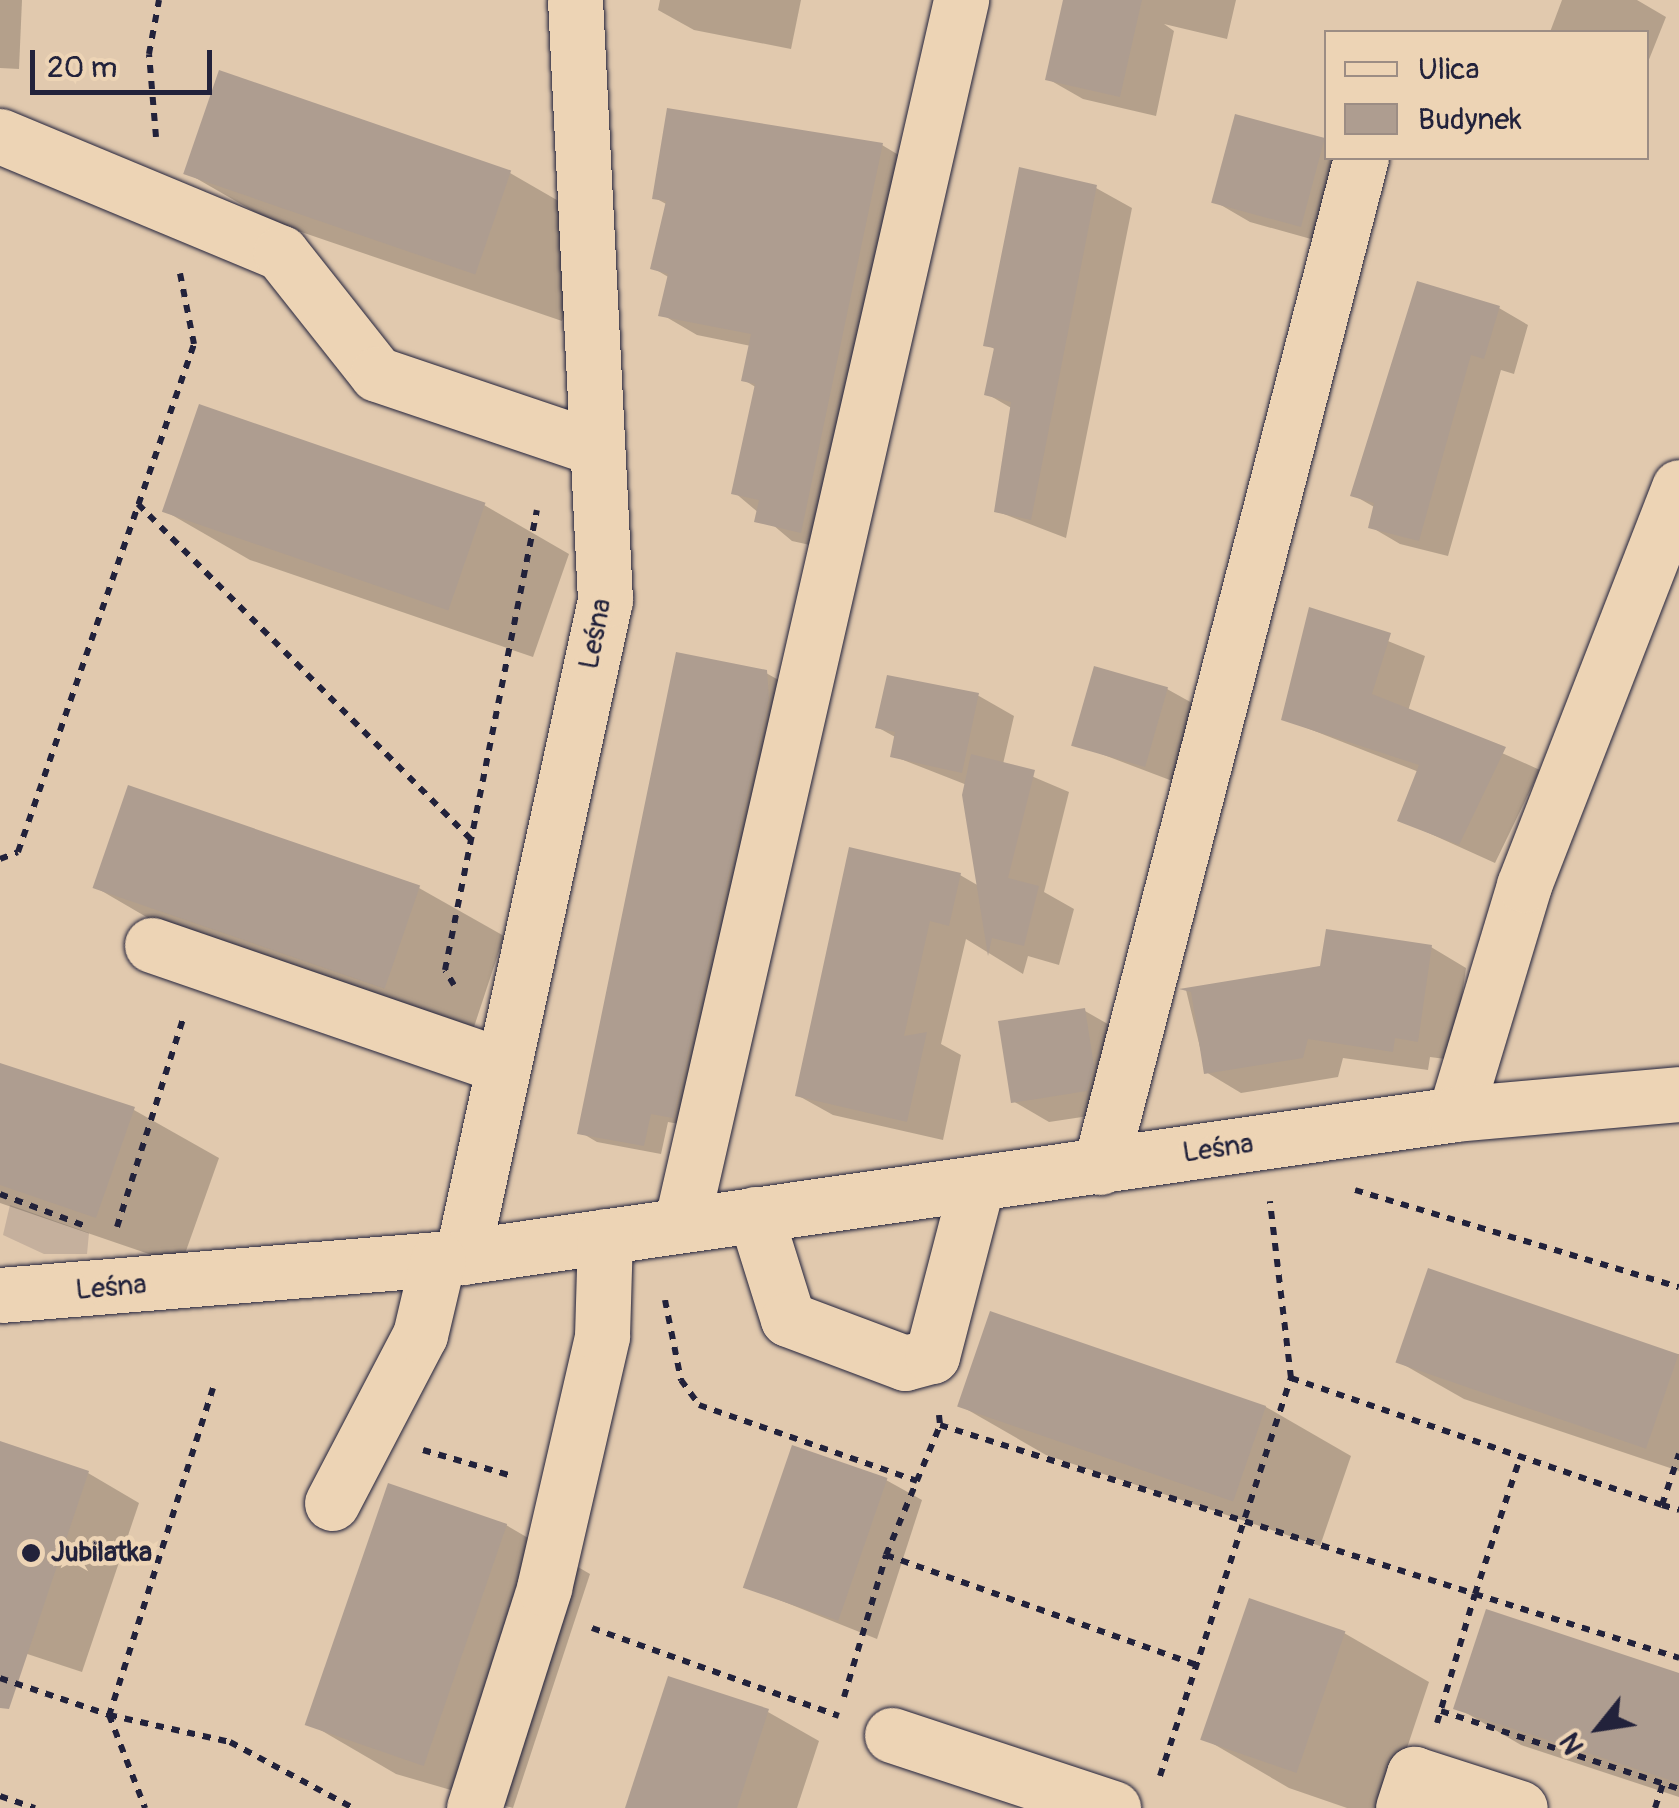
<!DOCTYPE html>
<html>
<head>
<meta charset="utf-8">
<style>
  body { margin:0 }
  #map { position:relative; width:1679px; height:1808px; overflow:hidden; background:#e1c9ae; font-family:Pangolin,sans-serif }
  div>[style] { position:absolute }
  .green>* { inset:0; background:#c5b09d }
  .shadow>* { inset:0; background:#0003 }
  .building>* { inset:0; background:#ae9d90; transform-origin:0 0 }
  .path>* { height:6px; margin-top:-3px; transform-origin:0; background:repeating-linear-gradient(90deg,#22223b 0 8px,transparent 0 16px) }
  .roads { filter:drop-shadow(0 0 2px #22223b) drop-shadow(0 0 2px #22223b) }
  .minor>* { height:55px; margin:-27.5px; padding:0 27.5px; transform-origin:27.5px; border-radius:27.5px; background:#edd4b5 }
  .dots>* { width:28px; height:28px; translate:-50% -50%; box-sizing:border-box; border:5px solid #edd4b5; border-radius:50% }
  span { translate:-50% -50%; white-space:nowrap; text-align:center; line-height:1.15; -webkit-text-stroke:9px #edd4b5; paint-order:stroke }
  .street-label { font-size:28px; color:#22223b }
  .poi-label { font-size:28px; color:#22223b; font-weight:700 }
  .left { translate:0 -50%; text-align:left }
  .legend { position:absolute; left:1324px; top:30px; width:325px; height:130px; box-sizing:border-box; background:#edd4b5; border:2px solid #9c8d84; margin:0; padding:12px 18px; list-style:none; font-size:30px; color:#22223b }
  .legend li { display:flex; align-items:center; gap:20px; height:50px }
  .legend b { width:50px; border:2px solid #9c8d84 }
  .north { position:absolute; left:1549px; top:1678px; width:100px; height:100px; -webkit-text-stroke:8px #edd4b5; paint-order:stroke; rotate:240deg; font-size:28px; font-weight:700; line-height:40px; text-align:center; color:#22223b }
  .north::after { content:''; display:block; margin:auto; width:35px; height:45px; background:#22223b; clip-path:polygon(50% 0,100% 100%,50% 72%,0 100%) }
  .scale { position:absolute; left:30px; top:50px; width:182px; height:45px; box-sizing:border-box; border:5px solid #22223b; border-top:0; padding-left:12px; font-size:30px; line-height:35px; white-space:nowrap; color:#22223b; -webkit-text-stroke:8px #edd4b5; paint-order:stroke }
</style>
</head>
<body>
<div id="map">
  <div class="green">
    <i style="clip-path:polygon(10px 1205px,89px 1233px,87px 1254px,44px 1254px,3px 1235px)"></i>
  </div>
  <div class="shadow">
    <i style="clip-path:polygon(0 0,22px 0,19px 69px,0 68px)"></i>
    <i style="clip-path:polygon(660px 0,801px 0,791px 49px,694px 30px,658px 10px)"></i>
    <i style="clip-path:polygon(1065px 0,1236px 0,1227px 39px,1164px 24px,1174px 31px,1156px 116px,1083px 99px,1048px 79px)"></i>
    <i style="clip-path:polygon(1562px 0,1637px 0,1666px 17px,1646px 67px,1646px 32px,1550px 32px)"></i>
    <i style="clip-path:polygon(220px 74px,510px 173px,595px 222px,562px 321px,272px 222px,187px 173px)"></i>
    <i style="clip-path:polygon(1237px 117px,1324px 141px,1326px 158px,1353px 158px,1336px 246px,1250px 222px,1214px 201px)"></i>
    <i style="clip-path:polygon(882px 145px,917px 166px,837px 551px,792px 541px,734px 492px,757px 388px,744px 380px,751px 346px,697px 335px,661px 314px,670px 278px,653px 268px,668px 205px,655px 198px)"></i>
    <i style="clip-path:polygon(1096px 188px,1132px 208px,1066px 538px,996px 511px,1013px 409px,987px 394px,996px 350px,986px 344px)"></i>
    <i style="clip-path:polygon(1499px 308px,1528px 325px,1514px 374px,1501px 370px,1448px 556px,1400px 544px,1371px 527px,1376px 508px,1353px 495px)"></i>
    <i style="clip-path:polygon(484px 505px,569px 554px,533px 657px,250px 560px,165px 511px)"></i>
    <i style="clip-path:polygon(1311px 610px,1425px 656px,1408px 711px,1540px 770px,1495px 863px,1400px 820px,1419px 772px,1284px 719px)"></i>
    <i style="clip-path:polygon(766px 673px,784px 683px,691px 1126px,668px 1122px,661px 1154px,597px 1142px,580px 1132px)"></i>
    <i style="clip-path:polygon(889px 678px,979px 696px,1014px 716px,1003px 764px,1069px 792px,1044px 892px,1074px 909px,1059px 965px,1028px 956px,1023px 974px,966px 939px,941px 1044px,961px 1055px,943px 1140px,833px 1115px,797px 1095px,960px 875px,979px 886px,967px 785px,893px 756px,897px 738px,877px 727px)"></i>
    <i style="clip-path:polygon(1167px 689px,1203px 709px,1183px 785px,1075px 744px)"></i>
    <i style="clip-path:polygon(129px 788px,419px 888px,504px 936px,471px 1036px,179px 936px,95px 887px)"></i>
    <i style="clip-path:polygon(1431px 947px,1466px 968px,1453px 1060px,1430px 1057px,1428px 1070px,1343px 1058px,1338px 1077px,1241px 1093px,1206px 1072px,1186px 990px)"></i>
    <i style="clip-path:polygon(1085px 1011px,1120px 1031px,1122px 1111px,1049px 1122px,1013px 1101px)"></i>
    <i style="clip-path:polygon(0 1065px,134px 1110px,219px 1158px,181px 1265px,0 1203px)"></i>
    <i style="clip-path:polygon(1679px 1354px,1679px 1471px,1464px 1399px,1399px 1362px)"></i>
    <i style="clip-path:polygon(961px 1406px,1266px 1407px,1351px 1456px,1320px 1546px,1046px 1455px)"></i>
    <i style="clip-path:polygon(0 1443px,88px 1473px,139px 1503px,82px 1672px,0 1645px)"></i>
    <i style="clip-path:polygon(886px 1480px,922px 1500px,877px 1639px,747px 1587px)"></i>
    <i style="clip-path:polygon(506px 1525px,590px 1574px,513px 1808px,396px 1774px,312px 1725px)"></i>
    <i style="clip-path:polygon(1251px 1601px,1344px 1633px,1429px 1682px,1387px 1808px,1347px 1808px,1289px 1788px,1205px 1739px)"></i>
    <i style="clip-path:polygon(1679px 1675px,1679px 1797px,1521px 1745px,1456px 1707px)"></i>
    <i style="clip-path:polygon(768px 1712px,819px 1741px,797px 1808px,628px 1808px)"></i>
  </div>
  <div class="building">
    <i style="clip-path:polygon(1063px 0,1142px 0,1120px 97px,1045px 80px)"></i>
    <i style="left:219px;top:70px;width:309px;height:110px;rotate:19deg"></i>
    <i style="clip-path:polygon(667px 108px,883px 143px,801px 533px,754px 522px,759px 500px,731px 494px,755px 384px,741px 381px,751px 334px,658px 316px,668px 274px,650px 269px,666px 201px,652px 199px)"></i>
    <i style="left:1235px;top:114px;width:93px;height:92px;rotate:15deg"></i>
    <i style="clip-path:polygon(1019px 167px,1097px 185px,1031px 520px,994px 512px,1011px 402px,984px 395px,994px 348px,983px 346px)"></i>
    <i style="clip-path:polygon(1417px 281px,1500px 306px,1484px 359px,1471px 355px,1419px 541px,1368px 528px,1374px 503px,1350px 496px)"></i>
    <i style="left:199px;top:404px;width:303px;height:114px;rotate:19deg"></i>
    <i style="clip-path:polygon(1309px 607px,1391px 633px,1372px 694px,1506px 747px,1459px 845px,1397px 821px,1419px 765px,1281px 720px)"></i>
    <i style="clip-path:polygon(676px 652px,767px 670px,769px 698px,673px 1118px,651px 1114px,644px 1146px,577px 1134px)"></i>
    <i style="left:1094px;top:666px;width:77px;height:83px;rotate:16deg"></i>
    <i style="clip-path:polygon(887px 675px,979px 693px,962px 773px,890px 757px,895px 732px,875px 728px)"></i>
    <i style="clip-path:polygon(971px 754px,1035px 770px,1008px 878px,1039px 886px,1024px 946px,992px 938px,988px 956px,962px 795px)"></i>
    <i style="left:128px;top:785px;width:309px;height:109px;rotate:19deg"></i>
    <i style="clip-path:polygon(849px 847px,961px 873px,949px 926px,930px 921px,904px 1036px,927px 1032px,907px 1122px,795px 1096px)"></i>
    <i style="clip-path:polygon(1326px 929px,1432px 945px,1418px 1042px,1395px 1038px,1393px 1052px,1308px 1039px,1303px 1058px,1204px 1074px,1191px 992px,1179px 989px,1320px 966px)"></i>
    <i style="clip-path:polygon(1085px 1008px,1094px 1066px,1087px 1091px,1011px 1103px,998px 1021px)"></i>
    <i style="clip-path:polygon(0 1063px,135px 1107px,96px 1218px,0 1185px)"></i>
    <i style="left:1428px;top:1268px;width:265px;height:100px;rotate:19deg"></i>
    <i style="left:990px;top:1311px;width:292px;height:101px;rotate:19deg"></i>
    <i style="clip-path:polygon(0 1441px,89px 1471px,9px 1709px,0 1708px)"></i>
    <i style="left:792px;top:1445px;width:101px;height:151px;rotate:19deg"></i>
    <i style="left:388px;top:1483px;width:126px;height:256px;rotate:19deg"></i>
    <i style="left:1249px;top:1598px;width:102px;height:150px;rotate:19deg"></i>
    <i style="clip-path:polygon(1486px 1609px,1679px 1673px,1679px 1783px,1453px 1709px)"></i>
    <i style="clip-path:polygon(668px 1676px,769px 1709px,737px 1808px,625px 1808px)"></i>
  </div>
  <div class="path">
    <i style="left:156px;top:137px;width:83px;rotate:-94.8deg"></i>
    <i style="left:149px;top:54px;width:55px;rotate:-79.5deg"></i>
    <i style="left:138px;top:504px;width:474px;rotate:45.2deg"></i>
    <i style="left:0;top:859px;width:19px;rotate:-21deg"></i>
    <i style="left:18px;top:852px;width:538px;rotate:-70.89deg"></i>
    <i style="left:194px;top:344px;width:72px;rotate:-101.2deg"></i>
    <i style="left:454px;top:985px;width:17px;rotate:-121deg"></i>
    <i style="left:445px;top:970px;width:469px;rotate:-78.7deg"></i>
    <i style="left:1355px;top:1190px;width:338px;rotate:16.7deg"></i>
    <i style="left:0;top:1194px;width:91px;rotate:20.6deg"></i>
    <i style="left:117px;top:1227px;width:221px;rotate:-72.4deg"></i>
    <i style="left:665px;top:1300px;width:82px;rotate:78.7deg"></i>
    <i style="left:681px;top:1380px;width:31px;rotate:54deg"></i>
    <i style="left:699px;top:1405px;width:231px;rotate:19.2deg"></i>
    <i style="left:1291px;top:1378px;width:392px;rotate:18.9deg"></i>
    <i style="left:1662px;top:1505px;width:54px;rotate:-71.6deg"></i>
    <i style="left:213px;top:1388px;width:343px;rotate:107.6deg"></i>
    <i style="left:109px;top:1715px;width:124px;rotate:12.6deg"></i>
    <i style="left:230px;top:1742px;width:140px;rotate:28.2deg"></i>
    <i style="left:939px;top:1415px;width:10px;rotate:84deg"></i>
    <i style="left:940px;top:1425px;width:561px;rotate:17.53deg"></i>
    <i style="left:1475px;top:1594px;width:143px;rotate:-71.7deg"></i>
    <i style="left:423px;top:1450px;width:93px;rotate:16.3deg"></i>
    <i style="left:1662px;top:1505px;width:18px;rotate:16deg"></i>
    <i style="left:886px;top:1555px;width:333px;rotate:19.5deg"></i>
    <i style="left:592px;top:1628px;width:262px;rotate:19.6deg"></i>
    <i style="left:0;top:1678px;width:115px;rotate:18.7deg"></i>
    <i style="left:109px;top:1715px;width:100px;rotate:68.8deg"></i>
    <i style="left:844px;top:1697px;width:148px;rotate:-73.5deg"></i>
    <i style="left:886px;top:1555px;width:141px;rotate:-67.4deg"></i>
    <i style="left:1441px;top:1711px;width:250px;rotate:18.1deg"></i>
    <i style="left:1437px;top:1723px;width:134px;rotate:-73.6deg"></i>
    <i style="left:1475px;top:1594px;width:214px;rotate:17.4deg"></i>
    <i style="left:1160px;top:1776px;width:419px;rotate:-71.8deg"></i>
    <i style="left:1291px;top:1378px;width:178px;rotate:-96.8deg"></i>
    <i style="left:0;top:1796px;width:37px;rotate:19deg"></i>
    <i style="left:1655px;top:1808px;width:26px;rotate:-72deg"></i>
  </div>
  <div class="roads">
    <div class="minor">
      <i style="left:0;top:136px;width:304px;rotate:22.6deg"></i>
      <i style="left:281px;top:253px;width:154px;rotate:51.6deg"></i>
      <i style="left:377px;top:374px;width:230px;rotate:18.7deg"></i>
      <i style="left:152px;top:945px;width:371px;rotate:19deg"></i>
      <i style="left:1455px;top:1114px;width:239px;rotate:-73.2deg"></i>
      <i style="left:1524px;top:885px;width:427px;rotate:-68.7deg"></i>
      <i style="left:1100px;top:1167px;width:1042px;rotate:-75.5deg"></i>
      <i style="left:755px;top:1214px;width:110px;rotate:72.6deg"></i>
      <i style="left:788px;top:1319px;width:125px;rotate:20.6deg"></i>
      <i style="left:905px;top:1363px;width:28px;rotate:-15deg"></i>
      <i style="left:932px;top:1356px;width:179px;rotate:-75.4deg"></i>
      <i style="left:681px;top:1225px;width:1257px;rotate:-77.12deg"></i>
      <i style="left:462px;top:1257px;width:672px;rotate:-77.72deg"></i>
      <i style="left:605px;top:600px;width:601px;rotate:-92.86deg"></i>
      <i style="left:0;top:1295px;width:464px;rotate:-4.7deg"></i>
      <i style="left:462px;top:1257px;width:1003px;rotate:-8.19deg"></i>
      <i style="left:1455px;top:1114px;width:225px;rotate:-5.1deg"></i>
      <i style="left:332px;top:1503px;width:190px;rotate:-62.4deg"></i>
      <i style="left:420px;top:1335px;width:78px;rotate:-76.7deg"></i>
      <i style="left:892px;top:1735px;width:233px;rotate:18.3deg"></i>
      <i style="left:474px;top:1808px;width:231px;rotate:-72.3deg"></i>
      <i style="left:544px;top:1588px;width:259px;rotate:-77deg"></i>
      <i style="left:602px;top:1336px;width:100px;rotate:-88.3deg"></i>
      <i style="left:1403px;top:1808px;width:36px;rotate:-72deg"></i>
      <i style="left:1414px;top:1774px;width:111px;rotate:17.8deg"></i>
    </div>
  </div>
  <div class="dots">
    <i style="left:31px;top:1553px;background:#22223b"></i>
  </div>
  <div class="street-label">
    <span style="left:596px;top:634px;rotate:-79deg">Leśna</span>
    <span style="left:1218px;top:1149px;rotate:-8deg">Leśna</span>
    <span style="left:111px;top:1288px;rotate:-5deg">Leśna</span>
  </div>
  <div class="poi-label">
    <span class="left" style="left:51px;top:1553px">Jubilatka</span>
  </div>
  <ul class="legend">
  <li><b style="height:12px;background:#edd4b5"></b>Ulica</li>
  <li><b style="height:28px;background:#ae9d90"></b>Budynek</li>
  </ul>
  <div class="north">N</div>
  <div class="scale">20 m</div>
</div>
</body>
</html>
